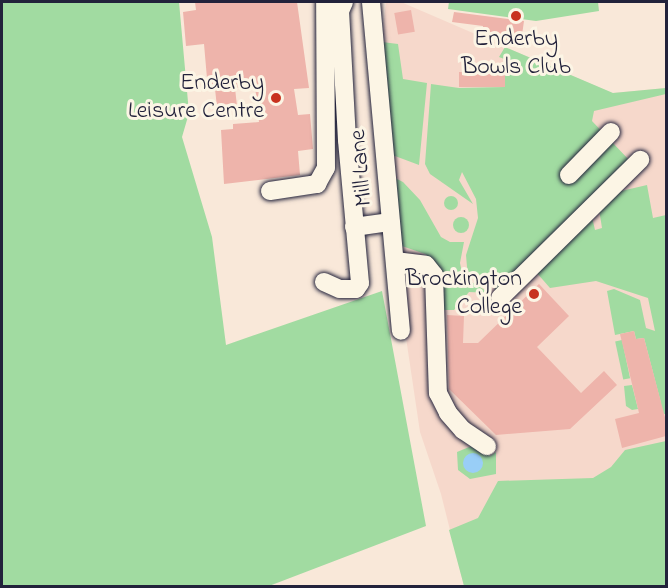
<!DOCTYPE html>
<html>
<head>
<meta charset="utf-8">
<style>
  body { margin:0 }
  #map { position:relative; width:668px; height:588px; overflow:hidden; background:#f9e8d9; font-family:"Indie Flower",sans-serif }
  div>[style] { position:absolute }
  .built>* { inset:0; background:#f6d8cb }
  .green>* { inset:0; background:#a1dba1; transform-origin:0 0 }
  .round { border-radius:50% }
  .water>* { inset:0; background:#99cef7 }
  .building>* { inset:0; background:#eeb4ab; transform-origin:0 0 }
  .roads { filter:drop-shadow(0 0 2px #22223b) drop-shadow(0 0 2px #22223b) }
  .minor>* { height:18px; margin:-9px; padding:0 9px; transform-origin:9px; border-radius:9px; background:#fcf5e5 }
  .dots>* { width:16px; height:16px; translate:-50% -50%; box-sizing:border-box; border:3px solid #fcf5e5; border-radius:50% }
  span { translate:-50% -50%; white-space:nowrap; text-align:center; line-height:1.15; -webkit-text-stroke:6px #fcf5e5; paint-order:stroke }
  .poi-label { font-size:24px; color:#22223b }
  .right { translate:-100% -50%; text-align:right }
  .street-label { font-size:24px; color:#22223b }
  .frame { position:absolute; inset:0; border:3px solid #22223b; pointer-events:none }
</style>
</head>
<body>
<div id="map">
  <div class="built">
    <i style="clip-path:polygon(386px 2px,401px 2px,612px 93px,666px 88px,666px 586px,464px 586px,441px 494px,420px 432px,405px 331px,382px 39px)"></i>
  </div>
  <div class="green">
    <i style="clip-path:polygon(2px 2px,179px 2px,189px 113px,182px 137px,212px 237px,226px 345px,382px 291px,426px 526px,269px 586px,2px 586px)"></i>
    <i style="clip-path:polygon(449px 2px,598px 2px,599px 11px,536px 21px,448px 9px)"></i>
    <i style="clip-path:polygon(382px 42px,398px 44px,403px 79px,427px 83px,419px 165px,387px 153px)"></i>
    <i style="clip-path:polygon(505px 47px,613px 93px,666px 88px,666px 94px,594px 111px,592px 121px,630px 161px,500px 293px,488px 282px,469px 273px,467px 267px,466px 255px,478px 218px,476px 199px,462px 172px,459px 180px,473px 204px,430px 174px,425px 164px,431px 84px,459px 88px,505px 87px,505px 72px,510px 72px,512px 62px,499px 57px)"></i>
    <i style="clip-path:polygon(389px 175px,403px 182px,420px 200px,441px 237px,450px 242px,464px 242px,460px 263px,463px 277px,490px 293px,469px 292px,454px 310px,442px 310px,438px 266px,425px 254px,399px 245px)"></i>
    <i style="clip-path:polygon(647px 185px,653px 218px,666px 215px,666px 421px,665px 414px,655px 416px,661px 403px,644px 338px,636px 339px,634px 331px,615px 335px,607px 291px,614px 289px,640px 300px,646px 328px,655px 331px,648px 298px,596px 281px,550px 288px,536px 272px,592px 217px,595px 230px,602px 228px,599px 209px,617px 192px)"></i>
    <i class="round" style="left:444px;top:196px;width:14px;height:14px"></i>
    <i class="round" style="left:453px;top:217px;width:16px;height:16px"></i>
    <i style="left:622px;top:340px;width:39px;height:7px;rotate:78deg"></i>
    <i style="clip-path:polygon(632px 385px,638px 409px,632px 410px,626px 406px,624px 386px)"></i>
    <i style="clip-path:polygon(666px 441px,666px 586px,464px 586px,449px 530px,478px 518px,498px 481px,593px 478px,611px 467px,625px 450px)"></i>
    <i style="clip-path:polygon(474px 445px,490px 456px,496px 452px,496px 474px,470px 479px,458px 470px,457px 452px)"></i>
  </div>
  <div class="water">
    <i class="round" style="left:463px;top:453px;width:20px;height:20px"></i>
  </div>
  <div class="building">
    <i style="clip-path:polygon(195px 2px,297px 2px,309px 88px,294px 89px,298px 115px,310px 114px,313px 149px,298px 151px,300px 175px,224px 184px,221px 130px,233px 129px,233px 124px,259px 122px,255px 86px,235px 88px,237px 106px,217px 107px,215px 89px,208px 90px,204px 44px,186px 46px,183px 12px,196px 10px)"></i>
    <i style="left:411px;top:10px;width:22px;height:17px;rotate:80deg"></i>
    <i style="clip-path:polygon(454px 12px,524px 21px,521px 42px,482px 36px,483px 26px,452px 22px)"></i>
    <i style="left:459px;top:72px;width:46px;height:15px"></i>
    <i style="clip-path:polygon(539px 284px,569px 316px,537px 347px,581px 393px,604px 371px,617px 385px,570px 429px,496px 435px,449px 389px,447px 315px,464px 316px,463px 343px,478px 343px)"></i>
    <i style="clip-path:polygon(634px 331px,636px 339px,644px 338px,666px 421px,666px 436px,622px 448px,615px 419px,639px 413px,620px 334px)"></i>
  </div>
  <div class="roads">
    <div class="minor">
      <i style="left:371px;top:2px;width:330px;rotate:84.8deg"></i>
      <i style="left:569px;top:175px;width:60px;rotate:-45.7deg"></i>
      <i style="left:270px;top:191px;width:48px;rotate:-8.5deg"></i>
      <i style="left:317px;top:184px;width:18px;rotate:-61deg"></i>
      <i style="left:326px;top:168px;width:166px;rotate:-90.3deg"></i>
      <i style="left:354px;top:227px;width:37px;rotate:-8deg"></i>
      <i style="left:395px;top:261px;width:31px;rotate:7deg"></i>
      <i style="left:426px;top:265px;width:13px;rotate:51deg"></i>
      <i style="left:434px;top:275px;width:118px;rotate:88.1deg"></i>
      <i style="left:438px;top:393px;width:22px;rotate:63deg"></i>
      <i style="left:448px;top:413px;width:23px;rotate:49deg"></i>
      <i style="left:463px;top:430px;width:29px;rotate:34deg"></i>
      <i style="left:324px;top:282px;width:17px;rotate:24deg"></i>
      <i style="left:340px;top:289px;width:16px"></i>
      <i style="left:356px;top:289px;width:7px;rotate:-56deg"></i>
      <i style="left:360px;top:283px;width:144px;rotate:-95.2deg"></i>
      <i style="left:347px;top:140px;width:129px;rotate:-93.1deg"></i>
      <i style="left:340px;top:11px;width:10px;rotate:-66deg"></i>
      <i style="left:500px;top:298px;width:197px;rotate:-44.6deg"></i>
    </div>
  </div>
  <div class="dots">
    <i style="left:516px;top:16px;background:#c8321e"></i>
    <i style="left:276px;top:98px;background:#c8321e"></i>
    <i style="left:534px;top:294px;background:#c8321e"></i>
  </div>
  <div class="poi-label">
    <span style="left:516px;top:54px">Enderby<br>Bowls Club</span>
    <span class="right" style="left:264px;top:98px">Enderby<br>Leisure Centre</span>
    <span class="right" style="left:522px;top:294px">Brockington<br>College</span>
  </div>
  <div class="street-label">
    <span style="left:362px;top:168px;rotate:-95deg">Mill Lane</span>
  </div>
  <div class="frame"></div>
</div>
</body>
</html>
